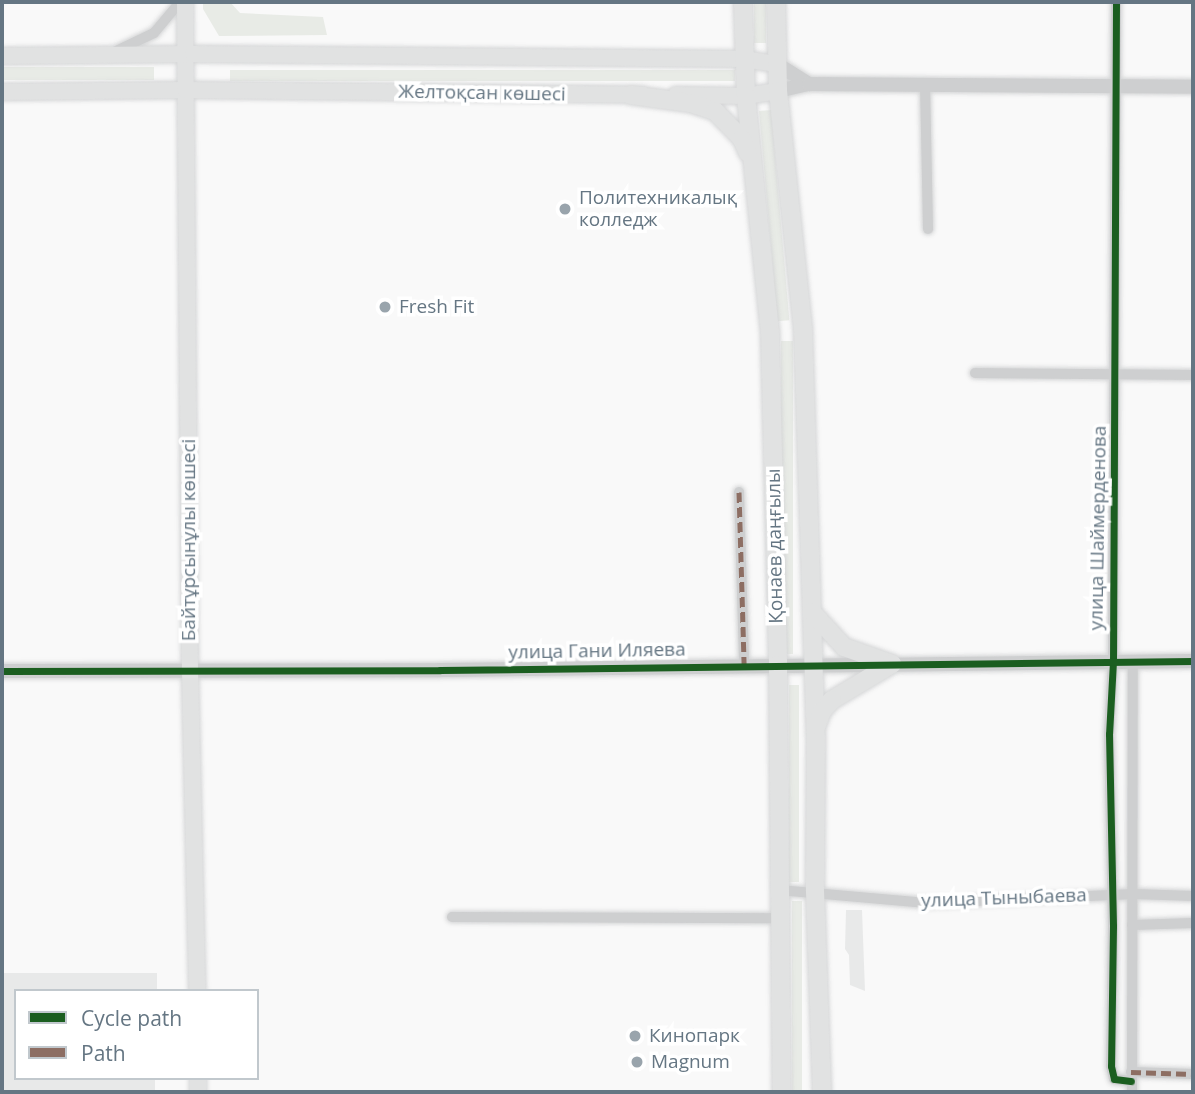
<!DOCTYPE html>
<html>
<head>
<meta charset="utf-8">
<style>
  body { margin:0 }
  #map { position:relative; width:1195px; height:1094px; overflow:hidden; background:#f9f9f9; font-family:"Open Sans",sans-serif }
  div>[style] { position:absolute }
  .built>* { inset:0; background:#e8e9e9 }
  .green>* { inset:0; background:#e8ebe6; transform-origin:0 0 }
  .roads { filter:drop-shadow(0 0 2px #d5d6d7) drop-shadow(0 0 2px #d5d6d7) }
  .minor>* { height:10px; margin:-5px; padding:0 5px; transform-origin:5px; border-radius:5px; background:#cecfd0 }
  .tertiary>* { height:14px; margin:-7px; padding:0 7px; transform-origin:7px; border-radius:7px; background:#cecfd0 }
  .secondary>* { height:16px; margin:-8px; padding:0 8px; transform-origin:8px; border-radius:8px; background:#e1e2e2 }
  .primary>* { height:18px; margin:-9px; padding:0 9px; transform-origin:9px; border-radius:9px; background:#e1e2e2 }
  .quiet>* { height:5px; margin-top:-2.5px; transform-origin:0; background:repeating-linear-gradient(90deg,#8d6e63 0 10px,transparent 0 15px) }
  .cycleway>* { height:7px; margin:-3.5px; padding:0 3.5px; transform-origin:3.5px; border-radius:3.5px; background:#1b5e20 }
  .dots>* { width:19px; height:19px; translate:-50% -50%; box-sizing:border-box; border:4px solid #fff; border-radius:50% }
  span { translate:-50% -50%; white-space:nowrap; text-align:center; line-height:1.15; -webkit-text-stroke:7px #fff; paint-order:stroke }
  .street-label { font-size:19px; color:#657683 }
  .poi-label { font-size:19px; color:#657683 }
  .left { translate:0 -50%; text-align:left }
  .frame { position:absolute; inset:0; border:4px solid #657683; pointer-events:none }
  .legend { position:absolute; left:14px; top:989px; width:245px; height:91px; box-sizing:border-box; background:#fff; border:2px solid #c1c8cd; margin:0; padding:9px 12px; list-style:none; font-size:21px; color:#657683 }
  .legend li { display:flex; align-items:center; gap:14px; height:35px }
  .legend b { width:35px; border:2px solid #c1c8cd }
</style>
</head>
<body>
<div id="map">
  <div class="built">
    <i style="clip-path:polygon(846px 910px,862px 910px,865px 991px,850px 985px,849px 955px,845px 949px)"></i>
    <i style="clip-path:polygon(2px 973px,157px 973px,157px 991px,16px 991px,16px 1078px,155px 1078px,155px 1092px,2px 1092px)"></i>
  </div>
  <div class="green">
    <i style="clip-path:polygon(203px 2px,230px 2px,240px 13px,323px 17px,327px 35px,219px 36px,203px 9px)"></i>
    <i style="left:754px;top:2px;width:12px;height:41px"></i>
    <i style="left:154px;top:67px;width:13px;height:152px;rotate:90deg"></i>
    <i style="left:230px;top:70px;width:505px;height:11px"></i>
    <i style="left:771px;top:110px;width:211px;height:12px;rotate:85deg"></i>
    <i style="left:781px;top:341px;width:12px;height:313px"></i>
    <i style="left:789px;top:685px;width:10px;height:197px"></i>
    <i style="left:792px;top:901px;width:10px;height:191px"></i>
  </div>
  <div class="roads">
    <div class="minor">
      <i style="left:1116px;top:2px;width:659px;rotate:90.26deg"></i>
      <i style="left:1113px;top:661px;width:73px;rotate:93.1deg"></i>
      <i style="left:1109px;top:734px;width:192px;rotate:88.8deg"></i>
      <i style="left:1113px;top:926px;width:140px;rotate:90.8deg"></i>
      <i style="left:1111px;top:1066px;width:13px;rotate:77deg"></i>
      <i style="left:1114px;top:1079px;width:17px;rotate:7deg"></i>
      <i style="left:114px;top:52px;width:44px;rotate:-25.4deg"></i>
      <i style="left:154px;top:33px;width:40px;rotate:-50deg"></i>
      <i style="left:925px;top:84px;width:145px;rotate:88.8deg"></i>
      <i style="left:975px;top:373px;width:218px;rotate:0.5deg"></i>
      <i style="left:739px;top:492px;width:173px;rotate:88.3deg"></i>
      <i style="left:779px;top:890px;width:151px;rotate:5deg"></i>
      <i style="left:929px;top:903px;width:205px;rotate:-2.5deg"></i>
      <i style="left:1134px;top:894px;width:59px;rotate:1.9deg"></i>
      <i style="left:452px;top:917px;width:328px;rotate:0.2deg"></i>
      <i style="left:1132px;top:925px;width:61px;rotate:-1.9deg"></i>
      <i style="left:1131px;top:1072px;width:62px;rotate:1.8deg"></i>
      <i style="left:1132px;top:1092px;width:430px;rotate:-89.9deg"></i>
    </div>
    <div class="tertiary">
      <i style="left:777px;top:64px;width:38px;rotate:32deg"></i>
      <i style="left:778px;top:91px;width:32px;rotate:-13deg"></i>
      <i style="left:809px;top:84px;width:384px;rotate:0.4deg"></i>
      <i style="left:2px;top:671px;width:438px;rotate:-0.1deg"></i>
      <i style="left:440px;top:670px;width:753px;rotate:-0.68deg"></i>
    </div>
    <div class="secondary">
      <i style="left:185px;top:2px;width:669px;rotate:89.57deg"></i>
      <i style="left:190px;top:671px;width:320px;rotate:88.7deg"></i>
      <i style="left:2px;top:56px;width:191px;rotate:-0.6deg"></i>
      <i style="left:193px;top:54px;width:551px;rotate:0.52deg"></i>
      <i style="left:744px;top:59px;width:33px;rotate:9deg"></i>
      <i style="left:2px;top:92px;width:183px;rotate:-0.6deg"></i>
      <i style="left:185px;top:90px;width:458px;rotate:0.6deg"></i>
      <i style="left:676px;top:95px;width:70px;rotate:0.8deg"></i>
      <i style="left:746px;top:96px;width:32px;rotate:-9deg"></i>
      <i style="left:198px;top:1078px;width:14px;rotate:90deg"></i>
    </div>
    <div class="primary">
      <i style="left:743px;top:2px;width:94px;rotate:88.2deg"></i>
      <i style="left:746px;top:96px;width:238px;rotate:84.2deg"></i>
      <i style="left:770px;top:333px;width:332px;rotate:88.6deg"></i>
      <i style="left:778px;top:665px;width:427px;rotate:89.5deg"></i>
      <i style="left:776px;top:2px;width:89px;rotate:88.7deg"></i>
      <i style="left:778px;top:91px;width:240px;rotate:84deg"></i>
      <i style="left:803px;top:330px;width:407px;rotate:88.2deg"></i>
      <i style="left:816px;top:737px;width:154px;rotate:90.4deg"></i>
      <i style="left:815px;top:891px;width:201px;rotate:88deg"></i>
      <i style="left:631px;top:95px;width:60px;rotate:7.7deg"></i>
      <i style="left:690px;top:103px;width:26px;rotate:18deg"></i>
      <i style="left:715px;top:111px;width:39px;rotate:46deg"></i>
      <i style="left:742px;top:139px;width:15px;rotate:67deg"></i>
      <i style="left:812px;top:612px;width:47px;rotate:47.6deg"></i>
      <i style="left:844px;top:647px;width:51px;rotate:19.5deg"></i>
      <i style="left:892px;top:664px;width:70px;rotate:149deg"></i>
      <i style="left:832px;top:700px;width:15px;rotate:132deg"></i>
      <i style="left:822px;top:711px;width:15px;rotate:110deg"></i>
    </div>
  </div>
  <div class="quiet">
    <i style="left:739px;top:492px;width:173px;rotate:88.3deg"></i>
    <i style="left:1131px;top:1072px;width:62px;rotate:1.8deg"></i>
  </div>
  <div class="cycleway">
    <i style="left:1116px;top:2px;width:659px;rotate:90.26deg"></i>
    <i style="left:1113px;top:661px;width:73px;rotate:93.1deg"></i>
    <i style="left:1109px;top:734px;width:192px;rotate:88.8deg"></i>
    <i style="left:1113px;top:926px;width:140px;rotate:90.8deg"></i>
    <i style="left:1111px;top:1066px;width:13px;rotate:77deg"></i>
    <i style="left:1114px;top:1079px;width:17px;rotate:7deg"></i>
    <i style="left:2px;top:671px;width:438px;rotate:-0.1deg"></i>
    <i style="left:440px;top:670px;width:753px;rotate:-0.68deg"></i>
  </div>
  <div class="dots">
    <i style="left:565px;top:209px;background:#99a4ac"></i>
    <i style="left:385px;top:307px;background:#99a4ac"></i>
    <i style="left:635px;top:1036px;background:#99a4ac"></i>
    <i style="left:637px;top:1062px;background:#99a4ac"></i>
  </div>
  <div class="street-label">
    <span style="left:482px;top:93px;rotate:1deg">Желтоқсан көшесі</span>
    <span style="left:1098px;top:528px;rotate:-89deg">улица Шаймерденова</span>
    <span style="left:189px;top:540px;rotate:-90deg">Байтұрсынұлы көшесі</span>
    <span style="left:775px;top:546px;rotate:-91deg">Қонаев даңғылы</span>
    <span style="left:597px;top:651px;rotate:-1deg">улица Гани Иляева</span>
    <span style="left:1004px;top:898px;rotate:-2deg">улица Тыныбаева</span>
  </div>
  <div class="poi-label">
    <span class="left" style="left:579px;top:209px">Политехникалық<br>колледж</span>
    <span class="left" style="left:399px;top:307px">Fresh Fit</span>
    <span class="left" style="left:649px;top:1036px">Кинопарк</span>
    <span class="left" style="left:651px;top:1062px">Magnum</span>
  </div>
  <div class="frame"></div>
  <ul class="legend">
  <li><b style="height:9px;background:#1b5e20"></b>Cycle path</li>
  <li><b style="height:9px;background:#8d6e63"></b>Path</li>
  </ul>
</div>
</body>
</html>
